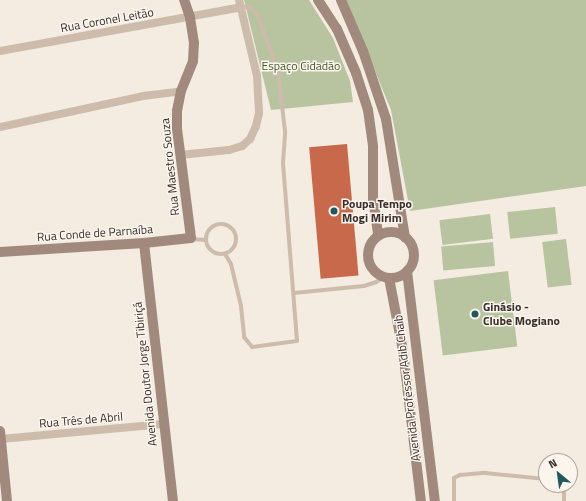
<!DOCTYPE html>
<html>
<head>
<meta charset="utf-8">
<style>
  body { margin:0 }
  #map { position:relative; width:586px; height:501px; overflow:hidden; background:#f4ebe1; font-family:"Titillium Web",sans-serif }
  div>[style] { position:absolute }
  .green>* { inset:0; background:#b8c4a0; transform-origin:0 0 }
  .building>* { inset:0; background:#c8694b; transform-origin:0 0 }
  .lane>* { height:4px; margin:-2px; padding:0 2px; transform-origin:2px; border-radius:2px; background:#cdbbac }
  .lane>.ring { margin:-2px; padding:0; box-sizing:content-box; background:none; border:4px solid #cdbbac; border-radius:50% }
  .street>* { height:8px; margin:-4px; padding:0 4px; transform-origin:4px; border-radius:4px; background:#cdbbac }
  .secondary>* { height:10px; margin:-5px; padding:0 5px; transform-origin:5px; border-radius:5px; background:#a18a7d }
  .secondary>.ring { margin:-5px; padding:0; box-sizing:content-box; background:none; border:10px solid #a18a7d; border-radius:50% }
  .dots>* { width:11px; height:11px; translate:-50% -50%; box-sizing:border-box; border:2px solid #fbf5ee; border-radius:50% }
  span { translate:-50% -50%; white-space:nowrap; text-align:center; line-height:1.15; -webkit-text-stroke:3px #fbf5ee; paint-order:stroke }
  .street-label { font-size:12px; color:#3b302b }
  .park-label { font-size:12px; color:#4a5a2e }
  .poi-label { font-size:12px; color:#3b302b; font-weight:700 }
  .left { translate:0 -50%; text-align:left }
  .north { position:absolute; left:538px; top:453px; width:40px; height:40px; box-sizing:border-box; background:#fbf5ee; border:1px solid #aea6a0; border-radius:50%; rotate:331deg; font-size:11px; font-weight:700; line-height:16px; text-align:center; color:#3b302b }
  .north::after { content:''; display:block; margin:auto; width:14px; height:18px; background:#1f5a5e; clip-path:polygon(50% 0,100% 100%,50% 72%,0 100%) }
</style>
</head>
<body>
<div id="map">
  <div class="green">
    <i style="clip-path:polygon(244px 0,309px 0,333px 38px,350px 81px,353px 102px,271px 110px)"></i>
    <i style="clip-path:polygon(346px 0,586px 0,586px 186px,410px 211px,391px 110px)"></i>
    <i style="left:555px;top:207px;width:27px;height:48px;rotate:84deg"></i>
    <i style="left:490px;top:214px;width:25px;height:51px;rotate:83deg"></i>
    <i style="left:566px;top:239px;width:46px;height:24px;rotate:83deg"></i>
    <i style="left:493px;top:242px;width:24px;height:52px;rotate:85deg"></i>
    <i style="left:508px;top:271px;width:76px;height:75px;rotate:83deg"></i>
  </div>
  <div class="building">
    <i style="left:347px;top:144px;width:132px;height:38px;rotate:85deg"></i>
  </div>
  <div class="lane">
    <i class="ring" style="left:206px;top:224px;width:26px;height:26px"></i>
    <i style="left:191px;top:239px;width:15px;rotate:4deg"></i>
    <i style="left:225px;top:254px;width:12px;rotate:59deg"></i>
    <i style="left:231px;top:264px;width:43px;rotate:76.6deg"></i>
    <i style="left:241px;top:306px;width:31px;rotate:84deg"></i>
    <i style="left:244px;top:337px;width:13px;rotate:51deg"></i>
    <i style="left:252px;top:347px;width:45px;rotate:-7.6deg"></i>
    <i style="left:297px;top:341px;width:179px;rotate:-94.5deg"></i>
    <i style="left:283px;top:163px;width:32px;rotate:-86deg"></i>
    <i style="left:285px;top:131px;width:60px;rotate:-96.7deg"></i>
    <i style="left:278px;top:71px;width:61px;rotate:-110.2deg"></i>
    <i style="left:257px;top:14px;width:11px;rotate:-139deg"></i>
    <i style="left:249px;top:7px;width:8px;rotate:180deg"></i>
    <i style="left:294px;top:293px;width:70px;rotate:-5.7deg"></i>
    <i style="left:364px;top:286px;width:13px;rotate:-18deg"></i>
    <i style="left:376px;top:282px;width:9px;rotate:-32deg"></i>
    <i style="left:564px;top:485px;width:16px;rotate:90deg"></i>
    <i style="left:454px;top:501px;width:23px;rotate:-90deg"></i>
    <i style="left:454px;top:478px;width:7px;rotate:-27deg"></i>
    <i style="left:460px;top:475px;width:25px;rotate:-5deg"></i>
    <i style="left:485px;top:473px;width:61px;rotate:5.6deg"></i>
  </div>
  <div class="street">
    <i style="left:0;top:51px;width:245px;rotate:-10.3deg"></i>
    <i style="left:0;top:127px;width:146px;rotate:-12.2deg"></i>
    <i style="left:143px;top:96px;width:38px;rotate:-7deg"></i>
    <i style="left:180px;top:155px;width:49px;rotate:-5.8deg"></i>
    <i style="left:229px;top:150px;width:14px;rotate:-17deg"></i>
    <i style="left:242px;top:146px;width:11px;rotate:-41deg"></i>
    <i style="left:250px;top:139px;width:14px;rotate:-65deg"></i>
    <i style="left:256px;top:126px;width:13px;rotate:-77deg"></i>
    <i style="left:259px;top:113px;width:37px;rotate:-93deg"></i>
    <i style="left:257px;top:76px;width:78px;rotate:-103.3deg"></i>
    <i style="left:1px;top:439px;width:163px;rotate:-5.3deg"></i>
  </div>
  <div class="secondary">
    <i style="left:318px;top:0;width:35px;rotate:57deg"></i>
    <i style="left:337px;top:29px;width:48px;rotate:66.6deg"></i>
    <i style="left:356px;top:73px;width:39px;rotate:72deg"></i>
    <i style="left:368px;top:110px;width:37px;rotate:82deg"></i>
    <i style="left:373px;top:147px;width:51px;rotate:90deg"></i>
    <i style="left:373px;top:198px;width:37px;rotate:82deg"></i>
    <i style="left:341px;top:0;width:56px;rotate:66.7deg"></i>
    <i style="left:363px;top:51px;width:72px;rotate:71.3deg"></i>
    <i style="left:386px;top:119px;width:120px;rotate:80.9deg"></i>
    <i class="ring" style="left:368px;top:232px;width:36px;height:36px"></i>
    <i style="left:144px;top:243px;width:260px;rotate:83.6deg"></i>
    <i style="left:0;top:252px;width:144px;rotate:-3.6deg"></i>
    <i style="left:144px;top:243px;width:47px;rotate:-6.1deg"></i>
    <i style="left:191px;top:238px;width:110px;rotate:-97.3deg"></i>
    <i style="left:177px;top:129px;width:18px;rotate:-90deg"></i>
    <i style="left:177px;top:111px;width:20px;rotate:-79deg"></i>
    <i style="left:181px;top:91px;width:32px;rotate:-68deg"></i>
    <i style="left:193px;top:61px;width:18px;rotate:-87deg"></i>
    <i style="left:194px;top:43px;width:26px;rotate:-99deg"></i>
    <i style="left:190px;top:17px;width:18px;rotate:-109deg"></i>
    <i style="left:407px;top:271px;width:232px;rotate:83.1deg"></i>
    <i style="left:389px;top:278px;width:74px;rotate:79.1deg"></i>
    <i style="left:403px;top:351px;width:151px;rotate:83.2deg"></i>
    <i style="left:0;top:431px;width:70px;rotate:84.3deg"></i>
  </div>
  <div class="dots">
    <i style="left:334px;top:211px;background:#1f5a5e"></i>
    <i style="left:475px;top:314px;background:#1f5a5e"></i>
  </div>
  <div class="street-label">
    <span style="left:107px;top:20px;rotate:-10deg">Rua Coronel Leitão</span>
    <span style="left:170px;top:167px;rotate:-96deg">Rua Maestro Souza</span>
    <span style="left:95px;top:233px;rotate:-4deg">Rua Conde de Parnaíba</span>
    <span style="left:145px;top:374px;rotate:-96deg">Avenida Doutor Jorge Tibiriçá</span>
    <span style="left:407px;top:388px;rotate:-97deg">Avenida Professor Adib Chaib</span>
    <span style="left:81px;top:420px;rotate:-5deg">Rua Três de Abril</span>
  </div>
  <div class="park-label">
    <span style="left:301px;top:66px">Espaço Cidadão</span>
  </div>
  <div class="poi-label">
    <span class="left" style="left:342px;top:211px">Poupa Tempo<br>Mogi Mirim</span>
    <span class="left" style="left:483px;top:314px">Ginásio -<br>Clube Mogiano</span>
  </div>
  <div class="north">N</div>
</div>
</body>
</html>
